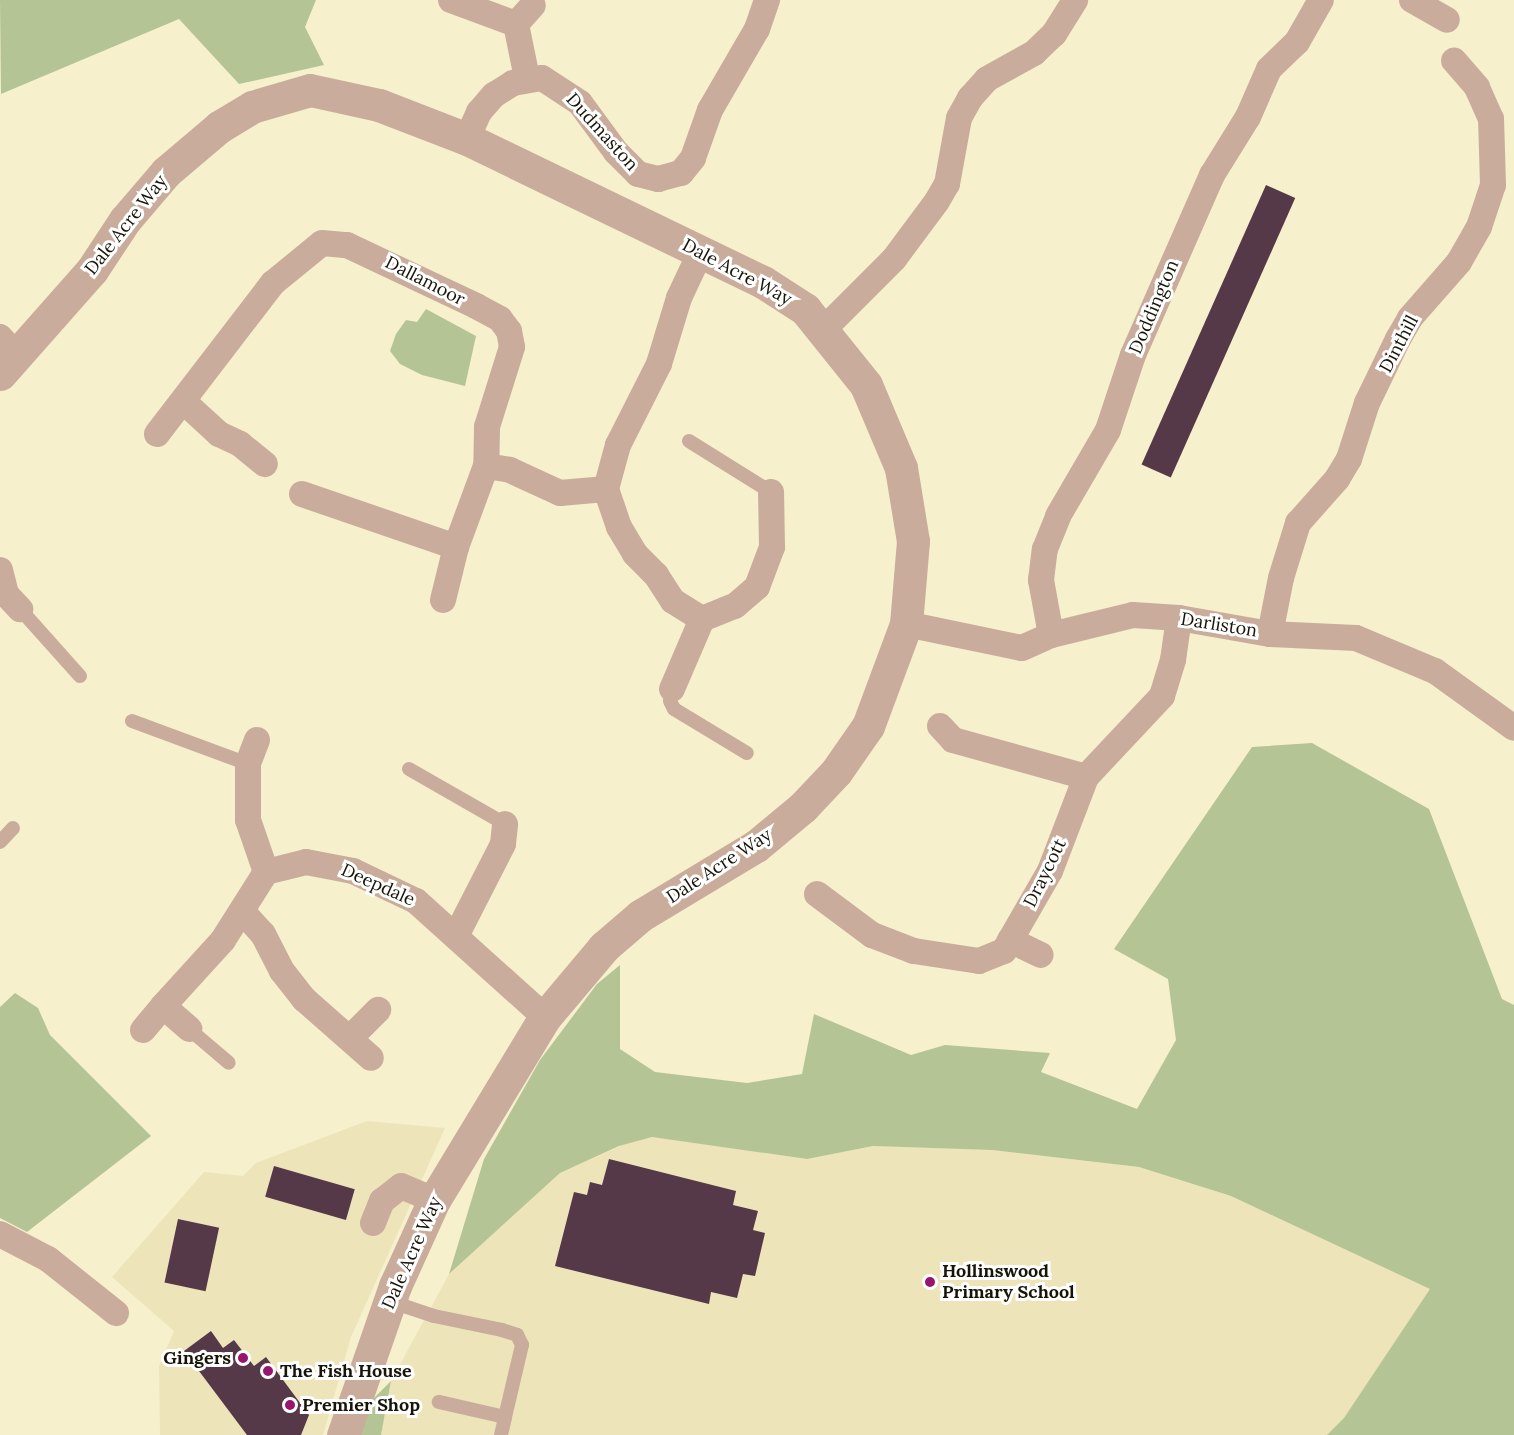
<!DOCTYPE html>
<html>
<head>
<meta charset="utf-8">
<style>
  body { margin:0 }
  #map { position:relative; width:1514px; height:1435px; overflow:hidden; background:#f6f0cc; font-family:Lora,serif }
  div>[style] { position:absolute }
  .built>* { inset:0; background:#ede4ba }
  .green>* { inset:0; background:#b5c495 }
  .building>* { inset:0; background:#553949; transform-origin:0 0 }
  .service>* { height:14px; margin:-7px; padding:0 7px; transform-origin:7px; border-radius:7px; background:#caac9d }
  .minor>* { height:26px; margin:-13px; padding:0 13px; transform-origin:13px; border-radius:13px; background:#caac9d }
  .tertiary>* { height:33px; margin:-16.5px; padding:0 16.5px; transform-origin:16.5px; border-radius:16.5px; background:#caac9d }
  .dots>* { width:16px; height:16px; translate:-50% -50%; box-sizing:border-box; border:3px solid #fff; border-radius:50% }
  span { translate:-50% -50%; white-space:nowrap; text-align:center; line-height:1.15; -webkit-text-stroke:6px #fff; paint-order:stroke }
  .street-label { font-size:18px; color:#171508 }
  .poi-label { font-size:18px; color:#171508; font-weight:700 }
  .left { translate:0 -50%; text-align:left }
  .right { translate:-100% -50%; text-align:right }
</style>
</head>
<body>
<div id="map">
  <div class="built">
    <i style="clip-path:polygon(367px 1121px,445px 1128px,351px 1337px,323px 1435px,160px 1435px,159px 1366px,174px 1331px,112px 1277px,204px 1172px,243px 1176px,256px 1163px)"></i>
    <i style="clip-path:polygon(653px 1137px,807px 1159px,873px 1146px,992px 1150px,1139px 1167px,1231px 1196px,1431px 1289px,1449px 1435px,381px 1435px,391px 1381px,449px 1274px,560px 1173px,627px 1143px)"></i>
  </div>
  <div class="green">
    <i style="clip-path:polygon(0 0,316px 0,305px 27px,324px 65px,239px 84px,179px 19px,1px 94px)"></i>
    <i style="clip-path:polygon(426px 309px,476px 336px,465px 386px,422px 375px,400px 364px,390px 351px,396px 334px,406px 320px,417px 322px)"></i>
    <i style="clip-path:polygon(1312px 743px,1429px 809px,1502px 999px,1514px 1005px,1514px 1435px,1327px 1435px,1344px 1418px,1430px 1289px,1231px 1196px,1139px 1167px,992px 1150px,873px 1146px,807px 1159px,652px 1137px,619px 1146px,560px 1173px,449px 1274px,484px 1159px,540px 1060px,597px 984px,620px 965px,620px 1049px,655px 1072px,747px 1083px,802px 1074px,814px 1014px,911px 1055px,945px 1045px,1050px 1053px,1041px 1072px,1137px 1109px,1176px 1040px,1168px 979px,1114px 949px,1252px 747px)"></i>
    <i style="clip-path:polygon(15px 993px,38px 1008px,50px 1035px,151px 1136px,27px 1232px,0 1218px,0 1007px)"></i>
    <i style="clip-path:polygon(391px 1381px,381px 1435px,356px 1435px,363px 1409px)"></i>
  </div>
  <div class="building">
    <i style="left:1266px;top:185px;width:32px;height:306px;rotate:24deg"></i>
    <i style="clip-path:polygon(609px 1159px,736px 1191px,733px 1205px,758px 1211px,753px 1230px,765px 1233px,755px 1276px,743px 1274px,737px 1298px,711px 1292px,709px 1304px,555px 1266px,574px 1192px,587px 1195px,590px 1182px,602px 1185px)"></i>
    <i style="left:274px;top:1166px;width:84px;height:32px;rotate:16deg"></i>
    <i style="left:178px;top:1219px;width:42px;height:65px;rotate:12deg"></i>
    <i style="clip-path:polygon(211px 1331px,223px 1348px,234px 1340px,254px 1366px,266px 1357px,309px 1415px,301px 1435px,247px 1435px,184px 1351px)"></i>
  </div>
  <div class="service">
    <i style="left:689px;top:441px;width:97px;rotate:31.9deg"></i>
    <i style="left:20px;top:609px;width:90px;rotate:48.2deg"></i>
    <i style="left:672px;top:689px;width:12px;rotate:99deg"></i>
    <i style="left:670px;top:701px;width:9px;rotate:63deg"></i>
    <i style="left:674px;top:709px;width:85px;rotate:31.1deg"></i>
    <i style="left:132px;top:721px;width:124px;rotate:20.3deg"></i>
    <i style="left:409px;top:769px;width:111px;rotate:29.8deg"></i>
    <i style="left:0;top:842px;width:19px;rotate:-47deg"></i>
    <i style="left:189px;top:1029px;width:52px;rotate:40.4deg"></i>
    <i style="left:389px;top:1301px;width:47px;rotate:18.4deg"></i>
    <i style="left:434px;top:1316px;width:69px;rotate:11.6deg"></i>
    <i style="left:502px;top:1330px;width:16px;rotate:18deg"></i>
    <i style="left:517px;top:1335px;width:11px;rotate:63deg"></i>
    <i style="left:522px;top:1345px;width:74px;rotate:103.3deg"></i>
    <i style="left:505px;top:1417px;width:68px;rotate:-167.2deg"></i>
    <i style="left:501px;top:1435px;width:18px;rotate:-77deg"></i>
  </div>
  <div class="minor">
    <i style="left:451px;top:0;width:69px;rotate:20.3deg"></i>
    <i style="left:516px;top:24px;width:55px;rotate:78.5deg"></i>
    <i style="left:1412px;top:0;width:40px;rotate:29.7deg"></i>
    <i style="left:516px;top:24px;width:25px;rotate:-48deg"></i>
    <i style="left:467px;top:139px;width:30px;rotate:-66deg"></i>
    <i style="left:479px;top:112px;width:23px;rotate:-49deg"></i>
    <i style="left:494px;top:95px;width:22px;rotate:-32deg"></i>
    <i style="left:513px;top:83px;width:29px;rotate:-10deg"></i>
    <i style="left:542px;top:78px;width:45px;rotate:33.3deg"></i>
    <i style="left:580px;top:103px;width:61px;rotate:53.7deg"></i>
    <i style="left:616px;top:152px;width:31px;rotate:45deg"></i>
    <i style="left:638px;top:174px;width:21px;rotate:14deg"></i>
    <i style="left:658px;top:179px;width:24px;rotate:-15deg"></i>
    <i style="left:681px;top:173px;width:19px;rotate:-51deg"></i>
    <i style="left:693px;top:158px;width:51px;rotate:-70.5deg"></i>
    <i style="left:710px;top:110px;width:94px;rotate:-59.9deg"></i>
    <i style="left:757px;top:29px;width:31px;rotate:-71deg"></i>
    <i style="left:701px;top:251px;width:52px;rotate:115.1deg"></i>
    <i style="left:679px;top:298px;width:69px;rotate:106.9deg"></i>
    <i style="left:659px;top:364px;width:91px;rotate:116.8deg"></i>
    <i style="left:618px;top:445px;width:46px;rotate:105.3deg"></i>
    <i style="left:606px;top:489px;width:40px;rotate:71.1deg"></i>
    <i style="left:619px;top:527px;width:31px;rotate:59deg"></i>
    <i style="left:635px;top:554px;width:30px;rotate:45deg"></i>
    <i style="left:656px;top:575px;width:31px;rotate:57deg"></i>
    <i style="left:673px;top:601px;width:34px;rotate:32deg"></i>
    <i style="left:702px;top:619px;width:35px;rotate:-22deg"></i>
    <i style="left:735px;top:606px;width:29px;rotate:-41deg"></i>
    <i style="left:757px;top:587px;width:43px;rotate:-69.4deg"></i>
    <i style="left:772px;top:547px;width:55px;rotate:-91deg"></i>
    <i style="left:823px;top:330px;width:100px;rotate:-45deg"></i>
    <i style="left:894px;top:259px;width:72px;rotate:-53.4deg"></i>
    <i style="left:937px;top:201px;width:20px;rotate:-60deg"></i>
    <i style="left:947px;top:184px;width:67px;rotate:-79.7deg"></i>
    <i style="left:959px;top:118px;width:23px;rotate:-61deg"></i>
    <i style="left:970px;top:98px;width:25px;rotate:-48deg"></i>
    <i style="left:987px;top:79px;width:54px;rotate:-29deg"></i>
    <i style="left:1034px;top:53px;width:28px;rotate:-44deg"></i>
    <i style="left:1054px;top:34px;width:40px;rotate:-58deg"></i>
    <i style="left:0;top:337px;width:26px;rotate:47deg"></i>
    <i style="left:183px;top:401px;width:49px;rotate:42.5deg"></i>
    <i style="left:219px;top:434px;width:23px;rotate:25deg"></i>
    <i style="left:240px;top:444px;width:32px;rotate:39deg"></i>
    <i style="left:157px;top:434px;width:190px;rotate:-52.5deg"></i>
    <i style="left:273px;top:283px;width:63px;rotate:-39.2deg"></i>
    <i style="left:322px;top:243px;width:25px;rotate:5deg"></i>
    <i style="left:347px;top:245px;width:143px;rotate:25.3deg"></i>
    <i style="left:476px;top:306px;width:27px;rotate:28deg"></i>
    <i style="left:500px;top:319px;width:15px;rotate:53deg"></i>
    <i style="left:509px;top:331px;width:16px;rotate:79deg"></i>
    <i style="left:512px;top:347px;width:84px;rotate:107.4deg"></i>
    <i style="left:487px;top:427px;width:39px;rotate:91deg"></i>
    <i style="left:486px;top:466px;width:24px;rotate:9deg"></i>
    <i style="left:510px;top:470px;width:55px;rotate:24.7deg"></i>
    <i style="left:560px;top:493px;width:46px;rotate:-5deg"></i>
    <i style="left:302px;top:494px;width:163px;rotate:19deg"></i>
    <i style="left:0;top:570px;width:25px;rotate:76deg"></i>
    <i style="left:6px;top:594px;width:21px;rotate:47deg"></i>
    <i style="left:443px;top:600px;width:55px;rotate:-76.2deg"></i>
    <i style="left:456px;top:547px;width:86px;rotate:-69.7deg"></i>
    <i style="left:906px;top:624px;width:118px;rotate:11.7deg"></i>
    <i style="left:1022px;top:648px;width:32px;rotate:-24deg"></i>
    <i style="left:1051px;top:635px;width:84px;rotate:-13.7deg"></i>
    <i style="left:1133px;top:615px;width:46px;rotate:3.7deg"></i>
    <i style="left:1179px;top:618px;width:92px;rotate:10deg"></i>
    <i style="left:1270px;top:634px;width:86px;rotate:2.7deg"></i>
    <i style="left:1356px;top:638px;width:86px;rotate:22.7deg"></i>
    <i style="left:1435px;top:671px;width:97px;rotate:35.8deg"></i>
    <i style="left:1270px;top:634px;width:57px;rotate:-78.9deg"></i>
    <i style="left:1281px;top:578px;width:58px;rotate:-72.8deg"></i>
    <i style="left:1298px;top:523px;width:59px;rotate:-48.4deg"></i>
    <i style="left:1337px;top:479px;width:23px;rotate:-59deg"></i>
    <i style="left:1349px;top:459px;width:59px;rotate:-72.2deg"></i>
    <i style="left:1367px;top:403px;width:71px;rotate:-64.2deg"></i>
    <i style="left:1398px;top:339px;width:24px;rotate:-60deg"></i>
    <i style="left:1410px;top:318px;width:74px;rotate:-48.8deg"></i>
    <i style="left:1459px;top:262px;width:40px;rotate:-60.3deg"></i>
    <i style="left:1479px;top:227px;width:44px;rotate:-71.6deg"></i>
    <i style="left:1493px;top:185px;width:66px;rotate:-91.7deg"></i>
    <i style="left:1491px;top:119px;width:35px;rotate:-114deg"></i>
    <i style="left:1477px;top:87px;width:35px;rotate:-131deg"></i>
    <i style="left:1051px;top:635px;width:56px;rotate:-100.3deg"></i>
    <i style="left:1041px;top:580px;width:31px;rotate:-83deg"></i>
    <i style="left:1045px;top:549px;width:35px;rotate:-68deg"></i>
    <i style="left:1058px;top:516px;width:99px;rotate:-59.8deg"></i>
    <i style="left:1108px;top:430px;width:79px;rotate:-71.6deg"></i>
    <i style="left:1133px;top:355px;width:197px;rotate:-66.3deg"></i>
    <i style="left:1212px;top:175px;width:68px;rotate:-58.2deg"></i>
    <i style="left:1248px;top:117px;width:52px;rotate:-66.4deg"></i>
    <i style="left:1269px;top:69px;width:39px;rotate:-44deg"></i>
    <i style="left:1297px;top:42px;width:48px;rotate:-60.3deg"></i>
    <i style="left:672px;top:689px;width:76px;rotate:-66.8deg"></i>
    <i style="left:940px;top:726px;width:19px;rotate:47deg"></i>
    <i style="left:953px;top:740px;width:138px;rotate:15.5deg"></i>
    <i style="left:257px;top:740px;width:26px;rotate:111deg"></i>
    <i style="left:248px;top:764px;width:56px;rotate:90deg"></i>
    <i style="left:248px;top:820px;width:55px;rotate:70.9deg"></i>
    <i style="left:817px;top:894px;width:69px;rotate:36.7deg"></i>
    <i style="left:872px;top:935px;width:45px;rotate:20.9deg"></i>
    <i style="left:914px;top:951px;width:66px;rotate:8.7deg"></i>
    <i style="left:979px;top:961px;width:27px;rotate:-22deg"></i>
    <i style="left:1004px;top:951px;width:92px;rotate:-60.1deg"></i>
    <i style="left:1050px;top:871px;width:101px;rotate:-69deg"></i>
    <i style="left:1086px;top:777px;width:111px;rotate:-46.8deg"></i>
    <i style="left:1162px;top:696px;width:38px;rotate:-73deg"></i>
    <i style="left:1173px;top:660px;width:42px;rotate:-81.9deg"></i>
    <i style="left:242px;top:911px;width:31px;rotate:48deg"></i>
    <i style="left:263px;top:934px;width:42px;rotate:62.8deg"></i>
    <i style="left:282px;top:971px;width:36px;rotate:52deg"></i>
    <i style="left:304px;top:999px;width:89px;rotate:41.4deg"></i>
    <i style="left:457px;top:934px;width:101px;rotate:-62.9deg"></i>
    <i style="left:503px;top:844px;width:20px;rotate:-84deg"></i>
    <i style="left:1010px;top:940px;width:34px;rotate:26deg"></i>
    <i style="left:163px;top:1006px;width:89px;rotate:-47.7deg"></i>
    <i style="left:223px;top:940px;width:80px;rotate:-57.7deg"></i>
    <i style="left:266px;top:872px;width:41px;rotate:-14deg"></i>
    <i style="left:306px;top:862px;width:48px;rotate:10.8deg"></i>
    <i style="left:353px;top:871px;width:70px;rotate:25.5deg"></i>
    <i style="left:416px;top:901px;width:173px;rotate:42deg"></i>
    <i style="left:143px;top:1030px;width:31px;rotate:-50deg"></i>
    <i style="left:163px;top:1006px;width:35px;rotate:41deg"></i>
    <i style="left:350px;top:1038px;width:40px;rotate:-45deg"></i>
    <i style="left:373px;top:1223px;width:24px;rotate:-68deg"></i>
    <i style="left:382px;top:1201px;width:24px;rotate:-38deg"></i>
    <i style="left:401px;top:1186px;width:36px;rotate:23deg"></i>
    <i style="left:0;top:1234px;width:54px;rotate:27.5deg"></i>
    <i style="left:48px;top:1259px;width:87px;rotate:38.5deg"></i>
  </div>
  <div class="tertiary">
    <i style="left:0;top:374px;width:139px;rotate:-48.5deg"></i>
    <i style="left:92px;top:270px;width:60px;rotate:-56.6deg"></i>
    <i style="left:125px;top:220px;width:63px;rotate:-49.5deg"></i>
    <i style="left:166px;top:172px;width:70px;rotate:-40.3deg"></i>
    <i style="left:219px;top:127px;width:39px;rotate:-31deg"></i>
    <i style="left:252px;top:107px;width:60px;rotate:-16.3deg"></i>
    <i style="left:310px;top:90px;width:71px;rotate:12.3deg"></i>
    <i style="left:379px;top:105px;width:94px;rotate:21.1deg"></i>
    <i style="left:467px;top:139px;width:329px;rotate:25.8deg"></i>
    <i style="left:763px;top:282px;width:50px;rotate:32.7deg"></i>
    <i style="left:805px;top:309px;width:97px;rotate:51.2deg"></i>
    <i style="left:866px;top:385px;width:90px;rotate:67.1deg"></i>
    <i style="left:901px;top:468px;width:74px;rotate:80.7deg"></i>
    <i style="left:913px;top:541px;width:83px;rotate:94.8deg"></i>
    <i style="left:906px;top:624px;width:109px;rotate:110.4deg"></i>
    <i style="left:868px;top:726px;width:56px;rotate:124.8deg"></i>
    <i style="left:836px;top:772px;width:48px;rotate:133.3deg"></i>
    <i style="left:803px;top:807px;width:61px;rotate:140.3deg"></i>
    <i style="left:756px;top:846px;width:135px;rotate:148.9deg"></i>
    <i style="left:640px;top:916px;width:48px;rotate:139.3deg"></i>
    <i style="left:604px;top:947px;width:92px;rotate:130.1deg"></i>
    <i style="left:545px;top:1017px;width:214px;rotate:121.2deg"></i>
    <i style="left:434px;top:1200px;width:94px;rotate:114.4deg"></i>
    <i style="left:395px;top:1286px;width:158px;rotate:109.2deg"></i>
  </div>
  <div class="dots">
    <i style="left:930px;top:1282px;background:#97156c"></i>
    <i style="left:243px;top:1358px;background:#97156c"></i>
    <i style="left:268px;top:1371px;background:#97156c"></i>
    <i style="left:290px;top:1405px;background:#97156c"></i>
  </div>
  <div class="street-label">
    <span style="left:602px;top:132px;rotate:48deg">Dudmaston</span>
    <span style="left:126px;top:225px;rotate:-52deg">Dale Acre Way</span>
    <span style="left:737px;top:272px;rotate:28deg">Dale Acre Way</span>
    <span style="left:425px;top:281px;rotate:27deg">Dallamoor</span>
    <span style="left:1154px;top:307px;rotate:-67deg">Doddington</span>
    <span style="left:1399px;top:344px;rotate:-62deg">Dinthill</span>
    <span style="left:1219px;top:625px;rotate:9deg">Darliston</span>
    <span style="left:719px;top:866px;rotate:-33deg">Dale Acre Way</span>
    <span style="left:1045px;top:873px;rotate:-64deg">Draycott</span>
    <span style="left:378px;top:885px;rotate:24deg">Deepdale</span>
    <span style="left:412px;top:1253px;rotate:-66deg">Dale Acre Way</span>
  </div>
  <div class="poi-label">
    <span class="left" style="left:942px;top:1282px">Hollinswood<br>Primary School</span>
    <span class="right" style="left:231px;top:1358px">Gingers</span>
    <span class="left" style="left:280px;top:1371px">The Fish House</span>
    <span class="left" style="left:302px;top:1405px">Premier Shop</span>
  </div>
</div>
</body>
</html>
